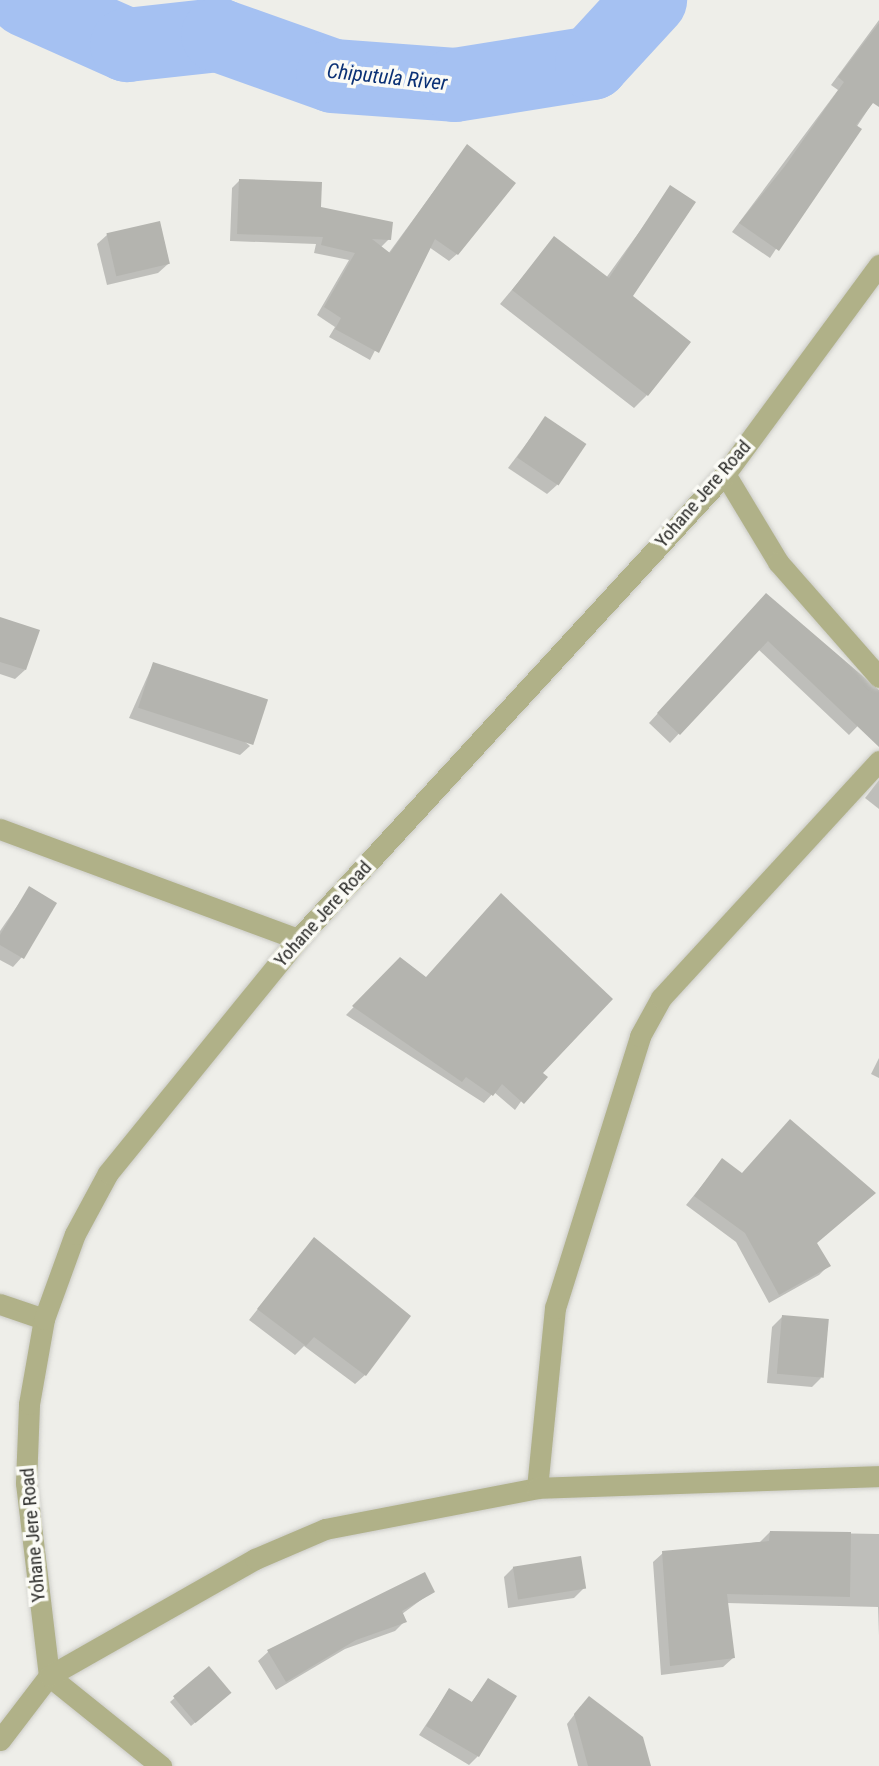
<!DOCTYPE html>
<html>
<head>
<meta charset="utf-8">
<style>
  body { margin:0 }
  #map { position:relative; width:879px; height:1766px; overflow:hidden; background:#eeeee9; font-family:"Roboto Condensed",sans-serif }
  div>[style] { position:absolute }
  .shadow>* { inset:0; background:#0003 }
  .river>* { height:74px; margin:-37px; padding:0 37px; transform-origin:37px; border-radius:37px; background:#a5c1f2 }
  .building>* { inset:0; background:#b4b4af; transform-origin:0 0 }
  .roads { filter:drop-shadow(0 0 2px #cbcbc6) drop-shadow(0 0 2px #cbcbc6) }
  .minor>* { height:21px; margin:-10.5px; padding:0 10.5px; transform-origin:10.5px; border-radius:10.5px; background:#b0b188 }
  span { translate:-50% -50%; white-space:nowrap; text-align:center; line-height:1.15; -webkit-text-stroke:7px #fbfbf6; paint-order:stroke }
  .street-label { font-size:19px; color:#2b2b29 }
  .water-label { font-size:21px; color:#0b3175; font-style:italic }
</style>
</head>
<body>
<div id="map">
  <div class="shadow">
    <i style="clip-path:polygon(879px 20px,879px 93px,770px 258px,732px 232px,838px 90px,831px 85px)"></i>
    <i style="clip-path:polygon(467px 146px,457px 254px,449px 261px,429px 247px,370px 360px,329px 337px,335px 327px,317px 315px,349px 260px,314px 253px,316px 244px,230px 241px,232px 188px,240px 180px,389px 239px,380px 248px,388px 254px)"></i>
    <i style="clip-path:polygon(671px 188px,630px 297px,647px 395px,634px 408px,500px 304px,555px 238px,606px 278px)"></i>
    <i style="clip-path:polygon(107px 235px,168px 264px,158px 273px,107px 285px,97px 244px)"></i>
    <i style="clip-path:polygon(545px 419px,557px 485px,547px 494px,508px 468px)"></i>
    <i style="clip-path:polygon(757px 604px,879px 691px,879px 704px,849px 735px,758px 649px,670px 743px,649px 723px)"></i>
    <i style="clip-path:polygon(0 619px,25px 670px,15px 679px,0 674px)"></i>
    <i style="clip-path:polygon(153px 664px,250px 746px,240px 755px,129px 718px)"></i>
    <i style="clip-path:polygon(879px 780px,879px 809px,865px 798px)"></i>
    <i style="clip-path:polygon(29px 889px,22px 957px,13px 967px,0 960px,0 931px)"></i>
    <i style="clip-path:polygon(400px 959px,541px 1073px,515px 1110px,494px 1092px,484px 1103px,346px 1015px)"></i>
    <i style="clip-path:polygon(879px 1058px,879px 1078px,871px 1074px)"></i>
    <i style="clip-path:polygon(722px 1161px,816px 1244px,828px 1266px,819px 1275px,769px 1303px,736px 1242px,686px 1205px)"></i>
    <i style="clip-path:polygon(314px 1239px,365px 1375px,355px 1384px,304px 1346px,295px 1355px,249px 1320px)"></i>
    <i style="clip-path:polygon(782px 1317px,821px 1378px,812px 1387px,767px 1383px,772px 1327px)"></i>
    <i style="clip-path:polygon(770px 1532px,879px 1534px,879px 1636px,878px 1607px,727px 1603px,733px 1658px,723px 1667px,661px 1675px,653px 1562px,663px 1553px,760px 1542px)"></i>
    <i style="clip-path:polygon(514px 1567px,584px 1588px,574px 1598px,508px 1608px,504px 1577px)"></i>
    <i style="clip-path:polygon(424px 1575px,433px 1591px,402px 1614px,405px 1621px,395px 1631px,345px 1649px,276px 1690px,258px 1661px,268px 1652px)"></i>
    <i style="clip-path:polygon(208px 1668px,225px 1697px,191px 1726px,170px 1702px)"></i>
    <i style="clip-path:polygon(488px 1680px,478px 1756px,469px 1765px,419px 1735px,449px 1690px,471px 1703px)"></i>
    <i style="clip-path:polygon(581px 1706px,649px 1766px,578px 1766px,567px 1724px)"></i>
  </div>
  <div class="river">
    <i style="left:26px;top:0;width:111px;rotate:24deg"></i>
    <i style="left:127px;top:45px;width:92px;rotate:-6.3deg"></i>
    <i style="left:218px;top:35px;width:122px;rotate:19.6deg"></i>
    <i style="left:333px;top:76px;width:122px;rotate:4.2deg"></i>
    <i style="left:455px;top:85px;width:139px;rotate:-9.1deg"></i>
    <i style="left:592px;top:63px;width:86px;rotate:-47.4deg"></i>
  </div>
  <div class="building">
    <i style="clip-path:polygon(879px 23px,879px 107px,873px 103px,856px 125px,862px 129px,779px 251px,739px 223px,785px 166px,844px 82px,838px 77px)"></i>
    <i style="clip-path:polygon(467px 144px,516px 183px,458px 255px,435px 239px,379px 353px,335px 329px,341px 318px,324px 307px,355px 253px,321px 245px,323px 237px,237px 234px,239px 179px,322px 182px,321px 207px,393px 222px,391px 240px,372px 239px,390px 253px)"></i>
    <i style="clip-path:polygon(670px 185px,696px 202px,633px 296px,691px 342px,648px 396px,512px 290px,554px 236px,609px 278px)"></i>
    <i style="left:160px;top:221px;width:44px;height:55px;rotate:77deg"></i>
    <i style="left:545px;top:416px;width:50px;height:50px;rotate:34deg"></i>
    <i style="clip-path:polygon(766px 593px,879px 690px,879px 747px,768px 641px,680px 735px,657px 713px)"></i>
    <i style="clip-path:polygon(0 617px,40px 630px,26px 670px,0 662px)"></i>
    <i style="left:153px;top:662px;width:121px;height:48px;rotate:18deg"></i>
    <i style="clip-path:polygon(29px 886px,57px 903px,24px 959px,0 945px,0 935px)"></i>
    <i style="clip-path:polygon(501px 893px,613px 999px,543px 1073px,548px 1077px,524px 1104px,502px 1084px,493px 1096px,466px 1077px,462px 1082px,352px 1006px,400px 957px,426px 977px)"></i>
    <i style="clip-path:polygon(790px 1119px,876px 1193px,817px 1243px,831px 1266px,779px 1295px,745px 1233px,694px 1196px,722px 1158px,742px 1173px)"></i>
    <i style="clip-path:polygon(314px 1237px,411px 1316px,366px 1376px,314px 1337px,306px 1346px,257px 1309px)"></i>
    <i style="left:782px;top:1315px;width:47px;height:59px;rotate:5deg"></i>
    <i style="clip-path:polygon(770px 1531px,851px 1532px,850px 1597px,727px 1594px,735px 1658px,670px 1666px,662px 1551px,769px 1541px)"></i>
    <i style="left:581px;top:1556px;width:33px;height:69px;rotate:81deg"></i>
    <i style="clip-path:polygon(425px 1572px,435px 1592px,402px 1611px,407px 1622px,356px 1640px,286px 1682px,267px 1650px)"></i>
    <i style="left:209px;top:1666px;width:35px;height:47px;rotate:50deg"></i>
    <i style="clip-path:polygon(488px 1678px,517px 1696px,479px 1757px,426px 1726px,449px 1688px,472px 1702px)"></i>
    <i style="clip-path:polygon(589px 1696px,643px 1737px,651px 1766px,588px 1766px,574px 1714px)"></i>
  </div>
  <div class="roads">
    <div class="minor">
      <i style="left:725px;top:474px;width:103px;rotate:58.9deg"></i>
      <i style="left:778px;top:562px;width:153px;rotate:48.7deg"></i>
      <i style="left:0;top:829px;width:318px;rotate:20.3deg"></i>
      <i style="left:0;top:1304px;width:46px;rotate:18.8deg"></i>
      <i style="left:537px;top:1488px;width:181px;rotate:-84.3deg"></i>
      <i style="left:555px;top:1308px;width:285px;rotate:-72.6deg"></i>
      <i style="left:640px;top:1036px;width:43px;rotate:-61.1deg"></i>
      <i style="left:661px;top:998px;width:322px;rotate:-47.4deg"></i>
      <i style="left:49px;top:1676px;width:194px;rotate:-96.8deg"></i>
      <i style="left:26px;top:1483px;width:79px;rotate:-87.8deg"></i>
      <i style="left:29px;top:1404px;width:86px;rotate:-80deg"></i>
      <i style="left:44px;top:1319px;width:90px;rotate:-70deg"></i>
      <i style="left:75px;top:1234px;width:69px;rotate:-61.6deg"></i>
      <i style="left:108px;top:1173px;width:301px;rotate:-50.9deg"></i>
      <i style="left:298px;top:939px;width:631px;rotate:-47.44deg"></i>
      <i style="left:725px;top:474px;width:260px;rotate:-53.6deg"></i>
      <i style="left:49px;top:1676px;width:144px;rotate:38.8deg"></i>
      <i style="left:0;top:1740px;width:81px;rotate:-52.6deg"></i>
      <i style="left:49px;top:1676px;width:237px;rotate:-29.6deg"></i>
      <i style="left:255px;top:1559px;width:76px;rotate:-23.2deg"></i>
      <i style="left:325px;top:1529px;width:216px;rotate:-10.9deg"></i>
      <i style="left:537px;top:1488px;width:342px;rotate:-2deg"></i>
    </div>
  </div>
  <div class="street-label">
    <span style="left:703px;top:494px;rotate:-49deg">Yohane Jere Road</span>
    <span style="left:323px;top:914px;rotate:-48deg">Yohane Jere Road</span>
    <span style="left:33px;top:1535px;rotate:-95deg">Yohane Jere Road</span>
  </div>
  <div class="water-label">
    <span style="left:387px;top:77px;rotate:6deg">Chiputula River</span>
  </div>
</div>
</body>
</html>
